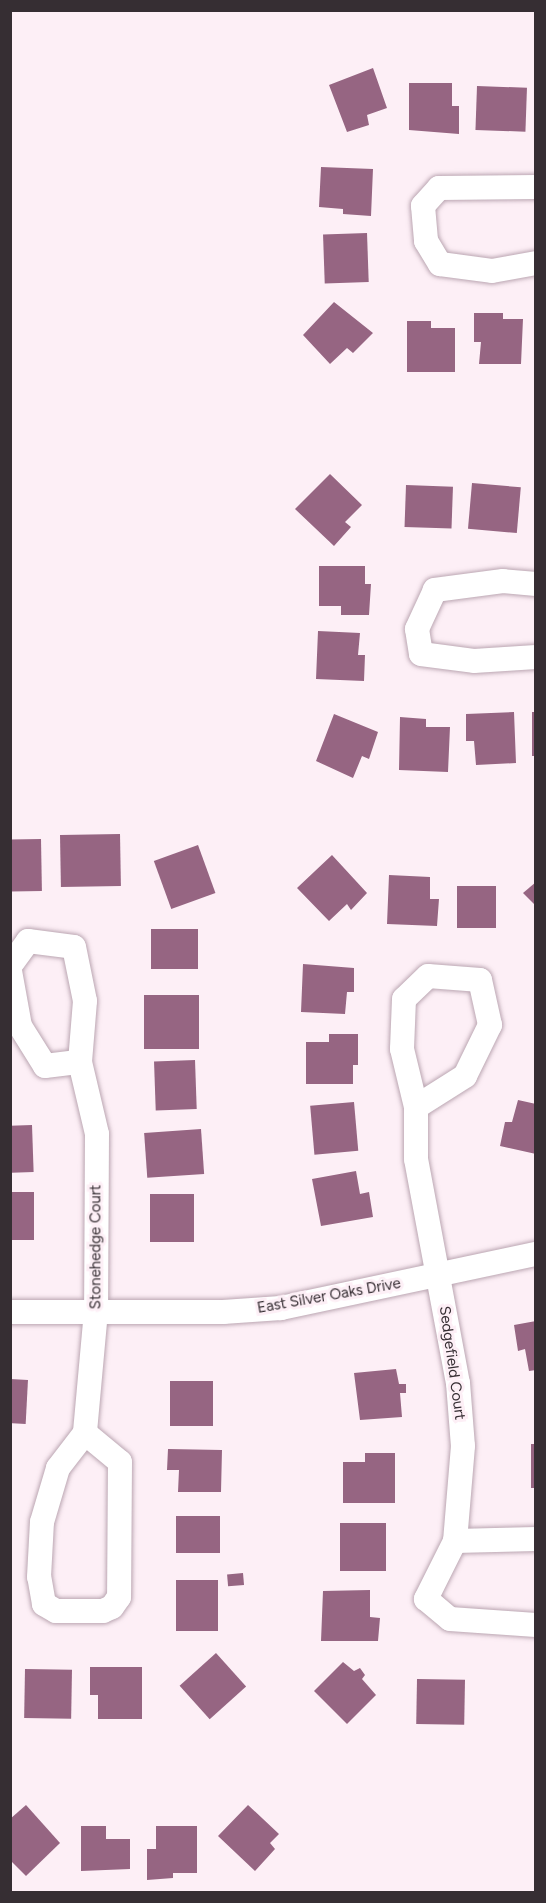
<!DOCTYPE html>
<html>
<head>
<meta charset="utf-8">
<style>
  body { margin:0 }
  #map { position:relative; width:546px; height:1903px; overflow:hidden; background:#fdeff6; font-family:Figtree,sans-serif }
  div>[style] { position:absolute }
  .building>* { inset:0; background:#966582; transform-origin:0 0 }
  .roads { filter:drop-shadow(0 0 2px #bba6b2) drop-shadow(0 0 2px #bba6b2) }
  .street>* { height:24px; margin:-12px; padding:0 12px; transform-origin:12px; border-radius:12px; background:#fff }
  span { translate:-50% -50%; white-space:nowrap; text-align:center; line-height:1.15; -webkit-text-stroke:6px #fdeff6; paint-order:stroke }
  .street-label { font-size:15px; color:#362e33 }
  .frame { position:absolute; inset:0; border:12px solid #362e33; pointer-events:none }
</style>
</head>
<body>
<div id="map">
  <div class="building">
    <i style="clip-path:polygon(373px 68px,387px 108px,367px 115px,369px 125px,347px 132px,329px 85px)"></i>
    <i style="clip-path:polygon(409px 83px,452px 83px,452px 106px,459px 106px,459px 134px,409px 130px)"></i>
    <i style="left:477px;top:86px;width:50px;height:44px;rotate:2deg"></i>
    <i style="clip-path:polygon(321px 167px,373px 169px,371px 216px,343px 214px,343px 209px,319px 207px)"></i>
    <i style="left:367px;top:233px;width:49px;height:44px;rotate:88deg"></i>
    <i style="clip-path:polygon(334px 302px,373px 333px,353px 353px,347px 348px,330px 364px,303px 335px)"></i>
    <i style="clip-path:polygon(474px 313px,503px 313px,503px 319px,523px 319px,521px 364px,479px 364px,481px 342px,474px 342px)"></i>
    <i style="clip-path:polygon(407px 321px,431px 321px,431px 328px,455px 328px,455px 372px,407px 372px)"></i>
    <i style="clip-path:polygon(330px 474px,362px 505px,345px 522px,351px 527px,334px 546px,295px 509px)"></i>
    <i style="left:472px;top:483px;width:49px;height:46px;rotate:5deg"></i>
    <i style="left:406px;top:485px;width:47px;height:42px;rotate:2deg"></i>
    <i style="clip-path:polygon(319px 566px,365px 566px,365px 584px,371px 584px,369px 615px,341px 615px,341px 606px,319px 606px)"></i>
    <i style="clip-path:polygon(318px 631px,360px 633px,358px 655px,365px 655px,364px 681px,316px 679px)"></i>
    <i style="clip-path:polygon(514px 712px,516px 763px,476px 765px,474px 741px,466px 741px,466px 714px)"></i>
    <i style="left:532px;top:712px;width:4px;height:44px"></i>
    <i style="clip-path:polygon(334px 714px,378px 732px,369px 759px,362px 756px,353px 778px,316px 761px)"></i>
    <i style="clip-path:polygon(400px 717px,426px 719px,426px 727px,450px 727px,448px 772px,399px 770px)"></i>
    <i style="left:120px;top:834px;width:52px;height:60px;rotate:89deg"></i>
    <i style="left:41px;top:839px;width:52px;height:31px;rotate:89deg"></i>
    <i style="left:198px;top:845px;width:51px;height:47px;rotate:70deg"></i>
    <i style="clip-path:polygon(332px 855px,367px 893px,351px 910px,347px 904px,329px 921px,297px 888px)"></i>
    <i style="clip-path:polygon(389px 875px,430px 877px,430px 899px,439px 899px,437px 926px,387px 924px)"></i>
    <i style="clip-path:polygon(536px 882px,536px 906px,523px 893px)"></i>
    <i style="left:457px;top:886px;width:39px;height:42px"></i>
    <i style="left:151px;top:929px;width:47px;height:40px"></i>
    <i style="clip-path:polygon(303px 964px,354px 968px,354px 992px,347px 992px,345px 1014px,301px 1012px)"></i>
    <i style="left:144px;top:995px;width:55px;height:54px"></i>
    <i style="clip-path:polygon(329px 1034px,358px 1034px,358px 1065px,353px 1065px,353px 1084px,306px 1084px,306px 1042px,329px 1042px)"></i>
    <i style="left:195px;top:1060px;width:49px;height:41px;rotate:88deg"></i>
    <i style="clip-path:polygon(518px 1100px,536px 1104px,536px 1154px,500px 1146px,505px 1122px,512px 1122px)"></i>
    <i style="left:354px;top:1102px;width:49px;height:44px;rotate:85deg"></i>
    <i style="left:32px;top:1125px;width:47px;height:22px;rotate:88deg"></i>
    <i style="left:201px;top:1129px;width:45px;height:57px;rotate:86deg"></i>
    <i style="clip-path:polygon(356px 1171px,360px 1194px,369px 1192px,373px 1217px,321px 1226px,312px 1179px)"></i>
    <i style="left:10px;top:1192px;width:24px;height:48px"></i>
    <i style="left:150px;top:1194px;width:44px;height:48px"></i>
    <i style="clip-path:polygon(536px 1321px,536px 1370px,529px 1371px,525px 1349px,518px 1351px,514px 1325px)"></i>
    <i style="clip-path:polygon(396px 1369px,399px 1384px,406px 1384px,406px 1393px,400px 1393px,402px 1417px,360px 1420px,354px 1373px)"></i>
    <i style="left:10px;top:1379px;width:18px;height:44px;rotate:3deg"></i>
    <i style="left:170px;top:1381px;width:43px;height:45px"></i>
    <i style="left:531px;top:1444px;width:5px;height:44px"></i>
    <i style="clip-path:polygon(168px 1449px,222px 1450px,221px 1492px,178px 1492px,179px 1470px,167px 1470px)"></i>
    <i style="clip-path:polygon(365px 1453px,395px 1453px,395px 1503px,343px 1503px,343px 1462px,365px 1462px)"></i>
    <i style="left:176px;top:1516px;width:44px;height:37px"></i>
    <i style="left:340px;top:1523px;width:46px;height:48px"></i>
    <i style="left:243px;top:1573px;width:12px;height:16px;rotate:85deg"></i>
    <i style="left:218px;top:1580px;width:51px;height:42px;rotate:90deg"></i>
    <i style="clip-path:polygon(370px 1590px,370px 1617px,380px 1618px,378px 1641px,321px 1641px,323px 1591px)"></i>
    <i style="left:216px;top:1653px;width:45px;height:49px;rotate:48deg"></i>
    <i style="clip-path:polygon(343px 1662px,354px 1671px,360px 1668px,365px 1675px,362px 1679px,376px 1695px,347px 1724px,314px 1691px)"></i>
    <i style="clip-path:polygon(90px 1667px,142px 1667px,142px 1719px,98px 1719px,98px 1695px,90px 1695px)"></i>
    <i style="left:25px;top:1669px;width:47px;height:49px;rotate:1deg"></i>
    <i style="left:417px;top:1679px;width:48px;height:45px;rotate:1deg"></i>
    <i style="clip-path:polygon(26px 1805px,60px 1843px,26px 1876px,10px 1860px,10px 1819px)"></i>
    <i style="clip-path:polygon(248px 1805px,279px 1834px,270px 1843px,275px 1849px,255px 1871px,218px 1836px)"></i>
    <i style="clip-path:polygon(81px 1826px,106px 1826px,106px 1839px,130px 1839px,130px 1869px,81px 1871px)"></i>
    <i style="clip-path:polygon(156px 1826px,197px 1826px,197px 1873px,173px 1873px,173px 1878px,147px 1880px,147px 1849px,156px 1849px)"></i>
  </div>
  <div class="roads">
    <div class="street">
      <i style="left:536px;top:187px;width:97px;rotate:179.4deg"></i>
      <i style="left:439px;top:188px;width:24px;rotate:132deg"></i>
      <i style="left:423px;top:206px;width:35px;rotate:85deg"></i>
      <i style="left:426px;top:241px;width:27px;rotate:59deg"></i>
      <i style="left:440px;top:264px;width:52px;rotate:7.7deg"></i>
      <i style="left:492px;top:271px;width:45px;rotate:-10.3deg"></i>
      <i style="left:536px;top:584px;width:33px;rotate:-175deg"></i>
      <i style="left:503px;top:581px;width:69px;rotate:172.5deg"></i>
      <i style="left:435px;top:590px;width:43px;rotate:114.8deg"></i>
      <i style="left:417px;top:629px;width:25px;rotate:81deg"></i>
      <i style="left:421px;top:654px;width:53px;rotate:7.5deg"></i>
      <i style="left:474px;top:661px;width:62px;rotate:-3.7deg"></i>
      <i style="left:10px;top:966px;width:31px;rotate:-54deg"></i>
      <i style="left:28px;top:941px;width:46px;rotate:7.4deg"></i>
      <i style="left:74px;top:947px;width:55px;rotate:78.5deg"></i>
      <i style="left:85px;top:1001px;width:61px;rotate:94.7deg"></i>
      <i style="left:80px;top:1062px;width:74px;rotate:76.7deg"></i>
      <i style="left:97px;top:1134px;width:177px;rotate:90.3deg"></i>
      <i style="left:96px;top:1311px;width:122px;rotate:95.2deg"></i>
      <i style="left:10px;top:971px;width:56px;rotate:79.7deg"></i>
      <i style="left:20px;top:1026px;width:47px;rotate:58deg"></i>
      <i style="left:45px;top:1066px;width:35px;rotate:-7deg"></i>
      <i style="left:416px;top:1107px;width:58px;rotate:-32.3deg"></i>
      <i style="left:465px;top:1076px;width:57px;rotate:-63.9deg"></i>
      <i style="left:490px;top:1025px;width:46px;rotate:-102.5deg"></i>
      <i style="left:480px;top:980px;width:52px;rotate:-175.6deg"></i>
      <i style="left:428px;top:976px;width:33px;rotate:136deg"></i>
      <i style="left:404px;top:999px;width:50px;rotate:92.3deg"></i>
      <i style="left:402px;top:1049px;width:60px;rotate:76.4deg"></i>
      <i style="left:416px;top:1107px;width:52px;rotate:90deg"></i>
      <i style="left:416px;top:1159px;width:228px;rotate:79.4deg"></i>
      <i style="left:458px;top:1383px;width:63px;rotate:85.5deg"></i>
      <i style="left:463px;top:1446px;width:95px;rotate:94.8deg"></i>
      <i style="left:455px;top:1541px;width:81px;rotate:-1.4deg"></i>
      <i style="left:10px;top:1312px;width:213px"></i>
      <i style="left:223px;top:1312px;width:58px;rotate:-3.9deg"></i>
      <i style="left:281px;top:1308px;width:261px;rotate:-12deg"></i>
      <i style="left:85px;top:1433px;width:45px;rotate:39.6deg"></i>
      <i style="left:120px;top:1462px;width:135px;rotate:90.4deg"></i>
      <i style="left:119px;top:1597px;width:12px;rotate:125deg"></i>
      <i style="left:112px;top:1607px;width:10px;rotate:156deg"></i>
      <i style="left:103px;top:1611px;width:47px;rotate:180deg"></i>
      <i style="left:56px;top:1611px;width:14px;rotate:-150deg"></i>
      <i style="left:44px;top:1604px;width:27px;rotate:-100deg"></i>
      <i style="left:39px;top:1577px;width:55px;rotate:-86.9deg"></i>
      <i style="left:42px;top:1522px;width:56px;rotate:-73.5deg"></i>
      <i style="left:58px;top:1468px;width:44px;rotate:-52.4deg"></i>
      <i style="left:455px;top:1541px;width:65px;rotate:116.6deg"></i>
      <i style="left:426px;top:1599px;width:31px;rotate:40deg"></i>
      <i style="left:450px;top:1619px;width:86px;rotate:4deg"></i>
    </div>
  </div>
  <div class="street-label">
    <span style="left:96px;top:1247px;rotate:-90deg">Stonehedge Court</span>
    <span style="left:329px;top:1296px;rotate:-10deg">East Silver Oaks Drive</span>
    <span style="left:452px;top:1363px;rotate:82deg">Sedgefield Court</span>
  </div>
  <div class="frame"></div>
</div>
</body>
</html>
